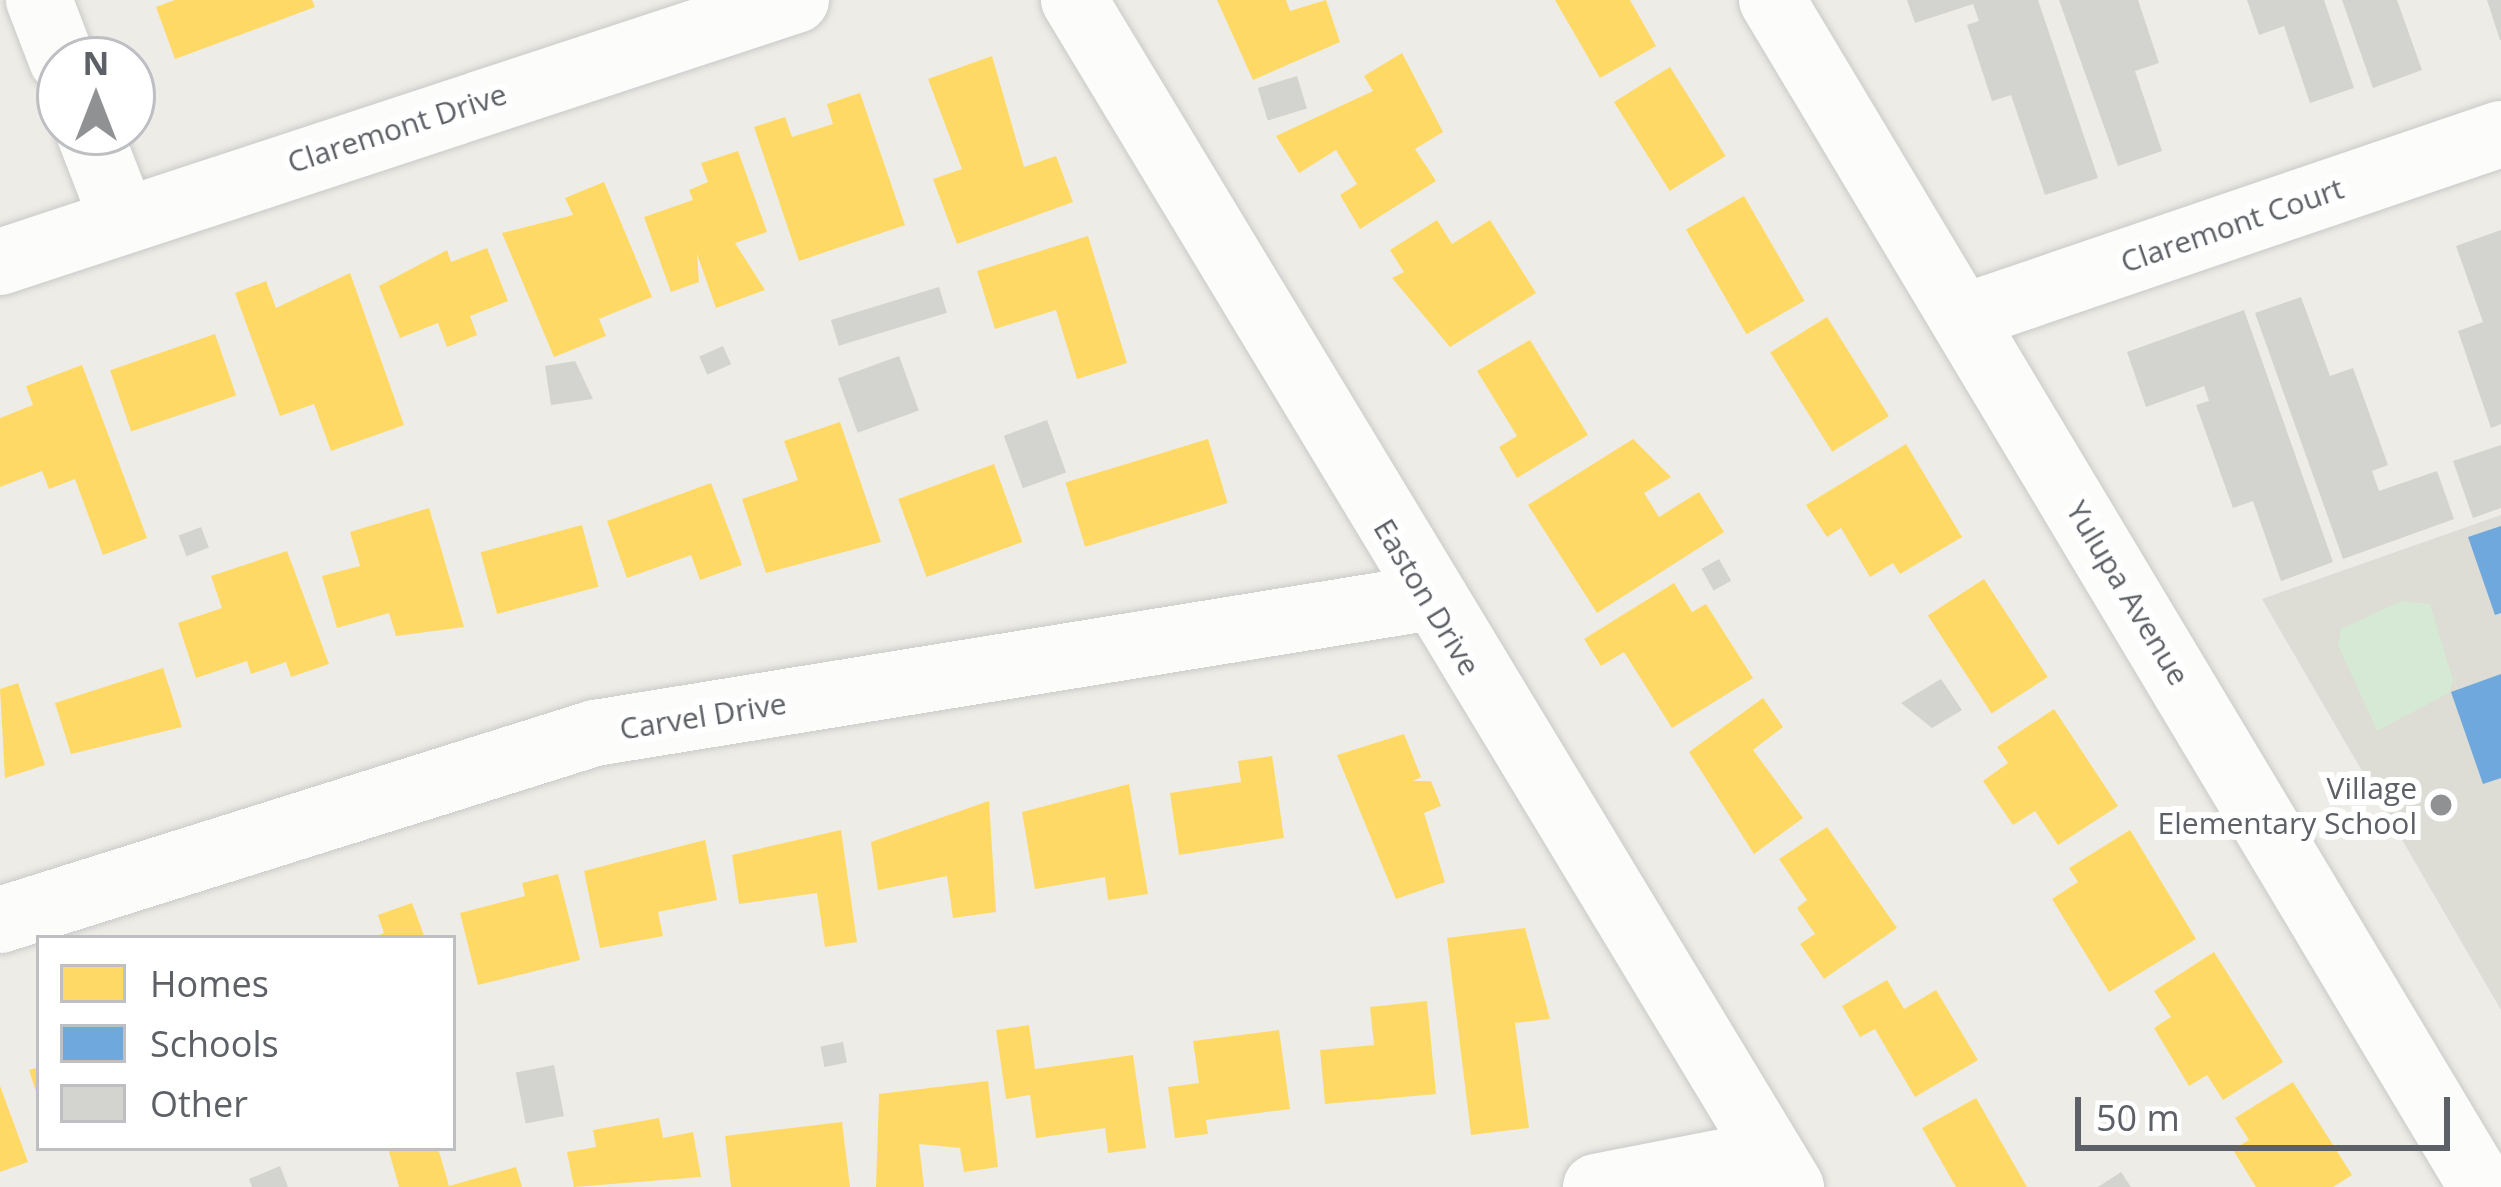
<!DOCTYPE html>
<html>
<head>
<meta charset="utf-8">
<style>
  body { margin:0 }
  #map { position:relative; width:2501px; height:1187px; overflow:hidden; background:#edece7; font-family:"Open Sans",sans-serif }
  div>[style] { position:absolute }
  .education>* { inset:0; background:#dddcd5 }
  .green>* { inset:0; background:#d5e9d4 }
  .homes>* { inset:0; background:#ffd966; transform-origin:0 0 }
  .schools>* { inset:0; background:#6fa8dc }
  .building>* { inset:0; background:#d3d3d0; transform-origin:0 0 }
  .roads { filter:drop-shadow(0 0 3px #c9c9c8) drop-shadow(0 0 3px #c9c9c8) }
  .minor>* { height:66px; margin:-33px; padding:0 33px; transform-origin:33px; border-radius:33px; background:#fcfcfb }
  .dots>* { width:33px; height:33px; translate:-50% -50%; box-sizing:border-box; border:6px solid #fff; border-radius:50% }
  span { translate:-50% -50%; white-space:nowrap; text-align:center; line-height:1.15; -webkit-text-stroke:12px #fff; paint-order:stroke }
  .street-label { font-size:30px; color:#5d6066 }
  .poi-label { font-size:30px; color:#5d6066 }
  .right { translate:-100% -50%; text-align:right }
  .legend { position:absolute; left:36px; top:935px; width:420px; height:216px; box-sizing:border-box; background:#fff; border:3px solid #bebfc2; margin:0; padding:15px 21px; list-style:none; font-size:36px; color:#5d6066 }
  .legend li { display:flex; align-items:center; gap:24px; height:60px }
  .legend b { width:60px; border:3px solid #bebfc2 }
  .north { position:absolute; left:36px; top:36px; width:120px; height:120px; box-sizing:border-box; background:#fff; border:3px solid #bebfc2; border-radius:50%; rotate:0deg; font-size:33px; font-weight:700; line-height:48px; text-align:center; color:#5d6066 }
  .north::after { content:''; display:block; margin:auto; width:42px; height:54px; background:#8f9193; clip-path:polygon(50% 0,100% 100%,50% 72%,0 100%) }
  .scale { position:absolute; left:2075px; top:1097px; width:375px; height:54px; box-sizing:border-box; border:6px solid #5d6066; border-top:0; padding-left:15px; font-size:36px; line-height:42px; white-space:nowrap; color:#5d6066; -webkit-text-stroke:9px #fff; paint-order:stroke }
</style>
</head>
<body>
<div id="map">
  <div class="education">
    <i style="clip-path:polygon(2501px 515px,2501px 1010px,2262px 599px)"></i>
  </div>
  <div class="green">
    <i style="clip-path:polygon(2401px 601px,2430px 604px,2453px 680px,2449px 693px,2377px 731px,2338px 645px,2341px 629px)"></i>
  </div>
  <div class="homes">
    <i style="clip-path:polygon(175px 0,312px 0,315px 7px,175px 59px,156px 7px)"></i>
    <i style="clip-path:polygon(1217px 0,1286px 0,1290px 11px,1326px 0,1340px 42px,1253px 80px)"></i>
    <i style="clip-path:polygon(1555px 0,1630px 0,1656px 46px,1600px 78px)"></i>
    <i style="clip-path:polygon(1402px 53px,1443px 132px,1415px 149px,1436px 181px,1360px 229px,1340px 195px,1357px 184px,1336px 150px,1299px 173px,1276px 136px,1373px 91px,1364px 76px)"></i>
    <i style="clip-path:polygon(992px 56px,1024px 167px,1056px 156px,1073px 202px,957px 244px,933px 179px,962px 169px,928px 79px)"></i>
    <i style="left:1670px;top:67px;width:105px;height:66px;rotate:58deg"></i>
    <i style="clip-path:polygon(860px 93px,905px 225px,799px 261px,754px 127px,785px 117px,792px 137px,833px 124px,827px 104px)"></i>
    <i style="clip-path:polygon(738px 151px,767px 232px,735px 243px,765px 290px,716px 308px,697px 254px,699px 282px,671px 292px,644px 217px,693px 200px,689px 190px,708px 182px,701px 163px)"></i>
    <i style="clip-path:polygon(604px 182px,652px 297px,599px 319px,606px 336px,554px 357px,502px 233px,573px 215px,565px 198px)"></i>
    <i style="left:1744px;top:196px;width:121px;height:67px;rotate:60deg"></i>
    <i style="clip-path:polygon(1437px 220px,1452px 244px,1490px 220px,1536px 293px,1450px 347px,1392px 278px,1404px 272px,1390px 250px)"></i>
    <i style="clip-path:polygon(1088px 236px,1127px 363px,1077px 379px,1056px 310px,995px 329px,977px 271px)"></i>
    <i style="clip-path:polygon(487px 248px,508px 301px,470px 316px,477px 335px,447px 347px,438px 323px,400px 338px,379px 286px,447px 250px,451px 262px)"></i>
    <i style="clip-path:polygon(350px 273px,404px 425px,331px 451px,314px 404px,280px 416px,235px 293px,266px 281px,276px 308px)"></i>
    <i style="left:1827px;top:317px;width:117px;height:67px;rotate:58deg"></i>
    <i style="left:215px;top:334px;width:65px;height:111px;rotate:71deg"></i>
    <i style="clip-path:polygon(1530px 340px,1588px 435px,1517px 478px,1499px 447px,1517px 436px,1477px 371px)"></i>
    <i style="clip-path:polygon(82px 365px,147px 538px,103px 555px,75px 479px,49px 489px,42px 471px,0 487px,0 418px,33px 405px,26px 386px)"></i>
    <i style="clip-path:polygon(840px 422px,881px 542px,766px 573px,742px 499px,798px 480px,784px 441px)"></i>
    <i style="left:1208px;top:439px;width:67px;height:149px;rotate:73deg"></i>
    <i style="clip-path:polygon(1633px 439px,1671px 477px,1644px 493px,1659px 517px,1699px 492px,1724px 532px,1597px 613px,1528px 505px)"></i>
    <i style="clip-path:polygon(1906px 444px,1962px 537px,1900px 574px,1893px 563px,1870px 577px,1841px 528px,1827px 537px,1806px 505px)"></i>
    <i style="left:994px;top:464px;width:83px;height:102px;rotate:70deg"></i>
    <i style="clip-path:polygon(711px 483px,742px 565px,700px 580px,691px 555px,627px 578px,607px 521px)"></i>
    <i style="clip-path:polygon(429px 508px,464px 627px,396px 636px,389px 613px,337px 628px,322px 576px,360px 566px,350px 532px)"></i>
    <i style="left:582px;top:525px;width:64px;height:105px;rotate:75deg"></i>
    <i style="clip-path:polygon(287px 551px,329px 664px,291px 677px,286px 662px,251px 674px,247px 661px,196px 678px,178px 623px,222px 608px,211px 576px)"></i>
    <i style="left:1984px;top:579px;width:117px;height:67px;rotate:57deg"></i>
    <i style="clip-path:polygon(1674px 583px,1692px 612px,1706px 604px,1753px 678px,1672px 728px,1624px 652px,1601px 666px,1584px 639px)"></i>
    <i style="clip-path:polygon(163px 668px,182px 727px,71px 754px,55px 703px)"></i>
    <i style="clip-path:polygon(18px 683px,45px 765px,5px 778px,0 689px)"></i>
    <i style="clip-path:polygon(1763px 698px,1783px 727px,1753px 750px,1803px 818px,1754px 854px,1689px 752px)"></i>
    <i style="clip-path:polygon(2054px 709px,2118px 806px,2058px 845px,2035px 811px,2013px 825px,1983px 781px,2008px 763px,1997px 747px)"></i>
    <i style="clip-path:polygon(1404px 734px,1421px 777px,1413px 781px,1431px 781px,1441px 806px,1424px 813px,1445px 882px,1396px 899px,1337px 755px)"></i>
    <i style="clip-path:polygon(1272px 756px,1284px 838px,1179px 855px,1170px 793px,1241px 782px,1238px 761px)"></i>
    <i style="clip-path:polygon(1129px 784px,1148px 894px,1108px 900px,1105px 877px,1035px 889px,1022px 812px)"></i>
    <i style="clip-path:polygon(989px 801px,996px 912px,953px 918px,947px 876px,878px 890px,871px 842px)"></i>
    <i style="clip-path:polygon(1827px 827px,1897px 928px,1824px 979px,1800px 944px,1815px 934px,1797px 908px,1807px 900px,1779px 859px)"></i>
    <i style="clip-path:polygon(841px 830px,857px 942px,825px 947px,817px 893px,739px 904px,732px 855px)"></i>
    <i style="clip-path:polygon(2130px 830px,2196px 939px,2109px 992px,2052px 899px,2078px 882px,2069px 868px)"></i>
    <i style="clip-path:polygon(705px 840px,717px 900px,658px 912px,663px 936px,600px 948px,584px 871px)"></i>
    <i style="clip-path:polygon(558px 874px,580px 960px,478px 985px,460px 913px,525px 896px,522px 883px)"></i>
    <i style="clip-path:polygon(412px 903px,425px 938px,373px 938px,384px 933px,378px 915px)"></i>
    <i style="clip-path:polygon(1525px 928px,1550px 1019px,1515px 1023px,1529px 1128px,1471px 1135px,1447px 938px)"></i>
    <i style="clip-path:polygon(2214px 952px,2283px 1062px,2223px 1100px,2207px 1075px,2189px 1086px,2154px 1028px,2171px 1017px,2154px 991px)"></i>
    <i style="clip-path:polygon(1887px 980px,1904px 1009px,1936px 990px,1978px 1060px,1915px 1097px,1875px 1029px,1860px 1037px,1842px 1006px)"></i>
    <i style="clip-path:polygon(1427px 1001px,1436px 1094px,1325px 1104px,1320px 1050px,1374px 1045px,1370px 1007px)"></i>
    <i style="clip-path:polygon(1029px 1025px,1035px 1069px,1133px 1055px,1146px 1148px,1108px 1153px,1105px 1128px,1036px 1138px,1030px 1095px,1006px 1099px,996px 1030px)"></i>
    <i style="clip-path:polygon(1279px 1030px,1290px 1109px,1206px 1120px,1208px 1134px,1175px 1138px,1168px 1087px,1199px 1083px,1193px 1041px)"></i>
    <i style="clip-path:polygon(39px 1067px,39px 1098px,38px 1098px,29px 1070px)"></i>
    <i style="clip-path:polygon(988px 1081px,998px 1167px,964px 1172px,960px 1148px,919px 1144px,924px 1187px,876px 1187px,879px 1094px)"></i>
    <i style="clip-path:polygon(2293px 1082px,2352px 1175px,2333px 1187px,2256px 1187px,2233px 1150px,2249px 1140px,2235px 1118px)"></i>
    <i style="clip-path:polygon(0 1086px,28px 1162px,0 1172px)"></i>
    <i style="clip-path:polygon(1976px 1098px,2027px 1187px,1956px 1187px,1922px 1128px)"></i>
    <i style="clip-path:polygon(659px 1118px,663px 1138px,693px 1132px,701px 1177px,574px 1187px,567px 1152px,596px 1147px,593px 1130px)"></i>
    <i style="clip-path:polygon(842px 1122px,850px 1187px,731px 1187px,725px 1136px)"></i>
    <i style="clip-path:polygon(388px 1148px,438px 1148px,449px 1186px,516px 1167px,522px 1187px,399px 1187px)"></i>
  </div>
  <div class="schools">
    <i style="clip-path:polygon(2501px 526px,2501px 613px,2495px 615px,2468px 537px)"></i>
    <i style="clip-path:polygon(2501px 674px,2501px 778px,2483px 784px,2451px 692px)"></i>
  </div>
  <div class="building">
    <i style="clip-path:polygon(1907px 0,2038px 0,2098px 178px,2045px 195px,2011px 95px,1992px 101px,1967px 25px,1979px 21px,1973px 4px,1915px 23px)"></i>
    <i style="clip-path:polygon(2059px 0,2138px 0,2159px 63px,2135px 71px,2162px 151px,2118px 166px)"></i>
    <i style="clip-path:polygon(2247px 0,2324px 0,2354px 88px,2310px 103px,2284px 26px,2259px 35px)"></i>
    <i style="clip-path:polygon(2342px 0,2397px 0,2422px 70px,2373px 88px)"></i>
    <i style="clip-path:polygon(2487px 0,2501px 0,2501px 40px,2500px 40px)"></i>
    <i style="left:1297px;top:76px;width:34px;height:41px;rotate:73deg"></i>
    <i style="clip-path:polygon(2501px 230px,2501px 424px,2491px 428px,2458px 331px,2483px 322px,2456px 246px)"></i>
    <i style="left:939px;top:287px;width:27px;height:113px;rotate:73deg"></i>
    <i style="clip-path:polygon(2301px 297px,2330px 376px,2353px 368px,2388px 465px,2372px 471px,2379px 491px,2437px 471px,2454px 519px,2343px 559px,2255px 313px)"></i>
    <i style="clip-path:polygon(2244px 310px,2333px 562px,2281px 581px,2253px 501px,2233px 508px,2196px 405px,2209px 401px,2204px 386px,2146px 407px,2127px 352px)"></i>
    <i style="left:723px;top:346px;width:20px;height:26px;rotate:66deg"></i>
    <i style="left:899px;top:356px;width:58px;height:65px;rotate:70deg"></i>
    <i style="clip-path:polygon(575px 361px,593px 399px,551px 405px,545px 366px)"></i>
    <i style="left:1047px;top:420px;width:56px;height:46px;rotate:70deg"></i>
    <i style="clip-path:polygon(2501px 445px,2501px 508px,2473px 518px,2453px 461px)"></i>
    <i style="left:201px;top:527px;width:22px;height:24px;rotate:69deg"></i>
    <i style="left:1719px;top:559px;width:25px;height:20px;rotate:61deg"></i>
    <i style="clip-path:polygon(1941px 679px,1962px 710px,1932px 728px,1901px 703px)"></i>
    <i style="left:843px;top:1042px;width:21px;height:23px;rotate:79deg"></i>
    <i style="left:554px;top:1065px;width:52px;height:39px;rotate:79deg"></i>
    <i style="clip-path:polygon(280px 1166px,288px 1187px,252px 1187px,249px 1179px)"></i>
    <i style="clip-path:polygon(2121px 1172px,2131px 1187px,2098px 1187px)"></i>
  </div>
  <div class="roads">
    <div class="minor">
      <i style="left:39px;top:0;width:64px;rotate:69deg"></i>
      <i style="left:1074px;top:0;width:1387px;rotate:58.87deg"></i>
      <i style="left:1772px;top:0;width:1383px;rotate:59.11deg"></i>
      <i style="left:89px;top:132px;width:91px;rotate:68.8deg"></i>
      <i style="left:0;top:262px;width:838px;rotate:-18.22deg"></i>
      <i style="left:1964px;top:317px;width:567px;rotate:-18.82deg"></i>
      <i style="left:0;top:920px;width:624px;rotate:-17.45deg"></i>
      <i style="left:595px;top:733px;width:842px;rotate:-9.23deg"></i>
      <i style="left:1596px;top:1187px;width:177px;rotate:-11.1deg"></i>
    </div>
  </div>
  <div class="dots">
    <i style="left:2441px;top:805px;background:#8f9193"></i>
  </div>
  <div class="street-label">
    <span style="left:397px;top:128px;rotate:-18deg">Claremont Drive</span>
    <span style="left:2232px;top:225px;rotate:-19deg">Claremont Court</span>
    <span style="left:2128px;top:593px;rotate:59deg">Yulupa Avenue</span>
    <span style="left:1427px;top:597px;rotate:59deg">Easton Drive</span>
    <span style="left:703px;top:716px;rotate:-9deg">Carvel Drive</span>
  </div>
  <div class="poi-label">
    <span class="right" style="left:2417px;top:805px">Village<br>Elementary School</span>
  </div>
  <ul class="legend">
  <li><b style="height:33px;background:#ffd966"></b>Homes</li>
  <li><b style="height:33px;background:#6fa8dc"></b>Schools</li>
  <li><b style="height:33px;background:#d3d3d0"></b>Other</li>
  </ul>
  <div class="north">N</div>
  <div class="scale">50 m</div>
</div>
</body>
</html>
